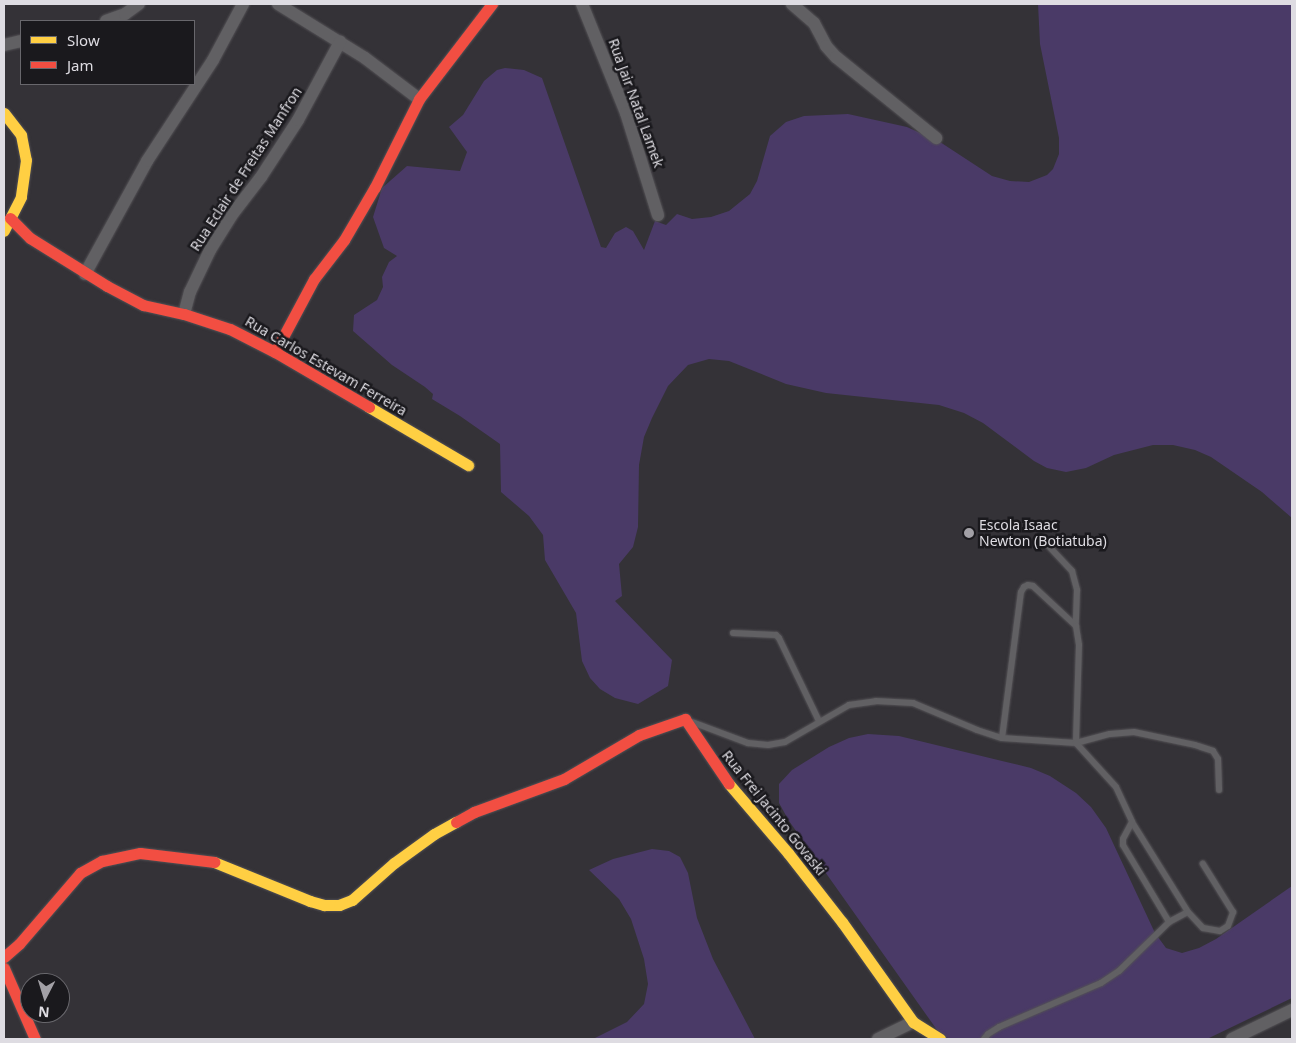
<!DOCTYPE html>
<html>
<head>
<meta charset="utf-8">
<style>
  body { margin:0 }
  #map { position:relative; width:1296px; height:1043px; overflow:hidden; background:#343237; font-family:"Noto Sans",sans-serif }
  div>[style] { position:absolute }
  .green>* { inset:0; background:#4a3a67 }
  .roads { filter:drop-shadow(0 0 1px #535155) drop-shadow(0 0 1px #535155) }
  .lane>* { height:6px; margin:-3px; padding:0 3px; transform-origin:3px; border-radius:3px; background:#616063 }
  .street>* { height:12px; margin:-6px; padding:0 6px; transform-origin:6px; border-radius:6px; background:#616063 }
  .slow>* { height:11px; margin:-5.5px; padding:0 5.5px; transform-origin:5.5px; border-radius:5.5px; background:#ffcf43 }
  .jam>* { height:11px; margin:-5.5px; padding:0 5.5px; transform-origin:5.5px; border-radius:5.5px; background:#f24e42 }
  .dots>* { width:14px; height:14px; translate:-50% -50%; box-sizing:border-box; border:2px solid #1a191d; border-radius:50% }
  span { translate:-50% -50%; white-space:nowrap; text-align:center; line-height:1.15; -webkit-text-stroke:5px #1a191d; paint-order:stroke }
  .street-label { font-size:14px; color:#dedce2 }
  .poi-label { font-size:14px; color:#dedce2 }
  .left { translate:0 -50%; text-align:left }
  .frame { position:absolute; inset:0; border:5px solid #dedce2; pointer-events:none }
  .legend { position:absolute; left:20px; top:20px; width:175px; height:65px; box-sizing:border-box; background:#1a191d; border:1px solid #68676c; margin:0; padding:6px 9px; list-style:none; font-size:15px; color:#dedce2 }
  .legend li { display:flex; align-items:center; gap:10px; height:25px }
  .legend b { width:25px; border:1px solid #68676c }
  .north { position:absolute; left:20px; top:973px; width:50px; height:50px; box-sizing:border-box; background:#1a191d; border:1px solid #68676c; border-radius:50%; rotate:185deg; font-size:14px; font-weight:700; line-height:20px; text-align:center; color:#dedce2 }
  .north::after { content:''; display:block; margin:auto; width:18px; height:22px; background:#a2a0a6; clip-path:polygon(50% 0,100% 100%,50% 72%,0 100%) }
</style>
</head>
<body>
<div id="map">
  <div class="green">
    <i style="clip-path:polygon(1038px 4px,1292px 4px,1292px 518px,1262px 492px,1211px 457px,1195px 450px,1173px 445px,1153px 445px,1114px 455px,1086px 468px,1066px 472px,1047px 468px,1034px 461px,983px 423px,964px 413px,939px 405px,826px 393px,786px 384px,729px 361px,709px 359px,688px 365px,668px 386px,652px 418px,644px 437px,639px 465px,638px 527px,633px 547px,619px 564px,622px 596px,615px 601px,672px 660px,668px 686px,638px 704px,615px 698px,600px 689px,590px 678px,582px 661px,576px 613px,545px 560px,543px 535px,529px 516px,501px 492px,500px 444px,460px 416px,432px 399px,433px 394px,425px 387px,392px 365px,353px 331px,354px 315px,377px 300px,383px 287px,382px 277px,389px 262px,397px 256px,384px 248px,373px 217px,382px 188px,407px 166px,460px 171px,467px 152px,449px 127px,463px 115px,484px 81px,497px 70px,505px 68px,524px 70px,542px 78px,601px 247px,606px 248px,615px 233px,626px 227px,633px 231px,644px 250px,655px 221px,666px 225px,677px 214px,692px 219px,711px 217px,729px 211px,750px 194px,757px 181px,770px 136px,786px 122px,804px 116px,848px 114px,907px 127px,940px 142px,992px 176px,1010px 181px,1029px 182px,1047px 175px,1053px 169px,1059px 154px,1059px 138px,1040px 44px)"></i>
    <i style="clip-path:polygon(868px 734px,899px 736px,1031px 768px,1050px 776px,1076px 793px,1091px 807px,1106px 828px,1155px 933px,1166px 948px,1182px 953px,1199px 948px,1216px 939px,1292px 886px,1292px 998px,1207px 1039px,954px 1039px,942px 1037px,789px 821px,779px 803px,779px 784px,792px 770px,829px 747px,849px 738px)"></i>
    <i style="clip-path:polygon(652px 849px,669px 851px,680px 857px,688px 873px,697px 918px,713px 959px,755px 1039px,593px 1039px,627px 1022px,644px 1004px,648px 984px,644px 959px,631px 919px,619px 899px,589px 870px,613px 859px)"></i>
  </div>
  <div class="roads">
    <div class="lane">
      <i style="left:1042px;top:539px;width:44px;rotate:46.8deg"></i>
      <i style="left:1072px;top:571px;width:20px;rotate:75deg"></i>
      <i style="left:1077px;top:590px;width:36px;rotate:92deg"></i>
      <i style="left:733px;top:633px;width:43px;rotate:2.7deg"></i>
      <i style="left:776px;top:635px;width:4px;rotate:45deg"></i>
      <i style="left:779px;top:638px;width:92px;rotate:64.3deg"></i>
      <i style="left:692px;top:722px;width:60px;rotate:20.6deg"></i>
      <i style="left:748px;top:743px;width:20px;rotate:6deg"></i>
      <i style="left:768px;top:745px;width:17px;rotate:-10deg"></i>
      <i style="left:785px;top:742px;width:74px;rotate:-30deg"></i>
      <i style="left:849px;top:705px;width:27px;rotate:-8deg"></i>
      <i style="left:876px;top:701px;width:37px;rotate:3deg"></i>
      <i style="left:913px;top:703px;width:69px;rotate:22.9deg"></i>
      <i style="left:977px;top:730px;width:26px;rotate:18deg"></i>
      <i style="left:1002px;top:738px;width:74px;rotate:3.9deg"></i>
      <i style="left:1076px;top:743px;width:35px;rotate:-15deg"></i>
      <i style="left:1110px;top:734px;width:24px;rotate:-5deg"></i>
      <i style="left:1134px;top:732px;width:62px;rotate:12deg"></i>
      <i style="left:1195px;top:745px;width:19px;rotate:18deg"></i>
      <i style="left:1213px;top:751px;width:9px;rotate:58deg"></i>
      <i style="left:1218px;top:759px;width:31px;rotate:88deg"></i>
      <i style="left:1002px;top:738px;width:147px;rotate:-82.6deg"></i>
      <i style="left:1021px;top:592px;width:6px;rotate:-59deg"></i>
      <i style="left:1024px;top:587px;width:4px;rotate:-27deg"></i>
      <i style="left:1028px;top:585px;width:5px;rotate:11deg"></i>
      <i style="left:1033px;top:586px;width:59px;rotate:42.9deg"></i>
      <i style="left:1076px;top:626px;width:19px;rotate:81deg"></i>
      <i style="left:1079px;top:645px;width:98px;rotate:91.8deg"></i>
      <i style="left:1076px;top:743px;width:59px;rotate:47.7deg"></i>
      <i style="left:1116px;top:787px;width:38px;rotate:65deg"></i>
      <i style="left:1132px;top:822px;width:106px;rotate:58.1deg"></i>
      <i style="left:1132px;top:822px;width:19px;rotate:118deg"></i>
      <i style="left:1123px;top:839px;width:6px;rotate:90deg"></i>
      <i style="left:1123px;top:845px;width:90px;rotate:59.1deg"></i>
      <i style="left:984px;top:1039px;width:6px;rotate:-51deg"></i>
      <i style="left:988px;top:1034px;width:13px;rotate:-32deg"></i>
      <i style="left:999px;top:1027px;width:111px;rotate:-23.3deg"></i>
      <i style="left:1101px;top:983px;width:22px;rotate:-34deg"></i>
      <i style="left:1119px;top:971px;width:70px;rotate:-44.4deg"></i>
      <i style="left:1169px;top:922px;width:21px;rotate:-28deg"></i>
      <i style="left:1188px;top:912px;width:22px;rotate:47deg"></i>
      <i style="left:1203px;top:928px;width:17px;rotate:10deg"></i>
      <i style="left:1220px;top:931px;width:9px;rotate:-32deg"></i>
      <i style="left:1228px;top:926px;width:15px;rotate:-70deg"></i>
      <i style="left:1233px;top:912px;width:57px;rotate:-122deg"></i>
    </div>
    <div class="street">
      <i style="left:278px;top:4px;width:102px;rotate:31.8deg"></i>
      <i style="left:365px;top:58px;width:68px;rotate:37.2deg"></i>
      <i style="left:582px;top:4px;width:118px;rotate:68deg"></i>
      <i style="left:626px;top:113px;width:107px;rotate:72.6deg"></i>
      <i style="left:792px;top:4px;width:29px;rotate:41deg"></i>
      <i style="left:814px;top:23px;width:26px;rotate:62deg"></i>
      <i style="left:826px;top:46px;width:15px;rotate:48deg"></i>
      <i style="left:836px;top:57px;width:129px;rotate:39deg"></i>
      <i style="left:106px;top:21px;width:20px;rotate:-20deg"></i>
      <i style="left:125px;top:14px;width:17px;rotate:-36deg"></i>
      <i style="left:4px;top:45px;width:17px;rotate:-13deg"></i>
      <i style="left:85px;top:274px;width:129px;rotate:-61.2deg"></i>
      <i style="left:147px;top:161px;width:121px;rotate:-56.8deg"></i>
      <i style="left:213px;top:60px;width:64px;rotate:-61.8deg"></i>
      <i style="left:184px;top:314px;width:23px;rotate:-75deg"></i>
      <i style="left:190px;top:292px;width:47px;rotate:-64.5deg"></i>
      <i style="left:210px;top:250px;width:40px;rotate:-58deg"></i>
      <i style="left:231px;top:216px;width:49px;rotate:-52.4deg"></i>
      <i style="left:261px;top:177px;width:68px;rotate:-57deg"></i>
      <i style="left:298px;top:120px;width:89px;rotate:-61.7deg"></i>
      <i style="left:878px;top:1039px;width:39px;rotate:-26deg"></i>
      <i style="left:1232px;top:1039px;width:67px;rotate:-25.8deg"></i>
    </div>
    <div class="slow">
      <i style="left:4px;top:113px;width:28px;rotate:52deg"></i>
      <i style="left:21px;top:135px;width:25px;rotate:79deg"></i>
      <i style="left:26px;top:160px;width:37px;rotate:98deg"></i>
      <i style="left:21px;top:197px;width:38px;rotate:117deg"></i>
      <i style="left:369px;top:407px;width:115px;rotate:30.4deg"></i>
      <i style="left:729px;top:784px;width:91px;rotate:49.5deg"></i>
      <i style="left:788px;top:853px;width:88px;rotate:52deg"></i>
      <i style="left:842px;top:922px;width:123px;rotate:54.6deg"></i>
      <i style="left:913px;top:1022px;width:32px;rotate:32deg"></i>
      <i style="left:214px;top:862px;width:104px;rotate:22.1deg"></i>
      <i style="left:310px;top:901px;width:15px;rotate:16deg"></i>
      <i style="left:324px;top:905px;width:15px"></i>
      <i style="left:339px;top:905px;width:14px;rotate:-21deg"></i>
      <i style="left:352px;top:900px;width:56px;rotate:-41.4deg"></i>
      <i style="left:394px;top:863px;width:49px;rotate:-35.9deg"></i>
      <i style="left:434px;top:834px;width:25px;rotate:-29deg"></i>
    </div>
    <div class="jam">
      <i style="left:10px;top:218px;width:28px;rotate:45deg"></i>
      <i style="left:30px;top:238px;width:91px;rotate:31.9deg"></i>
      <i style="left:107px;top:286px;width:41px;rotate:27.8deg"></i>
      <i style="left:143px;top:305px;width:42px;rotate:12.4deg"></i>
      <i style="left:184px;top:314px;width:48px;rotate:18.1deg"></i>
      <i style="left:230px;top:329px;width:51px;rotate:27.1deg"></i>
      <i style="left:275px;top:352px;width:109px;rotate:30.3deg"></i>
      <i style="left:275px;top:352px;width:83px;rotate:-61.9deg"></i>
      <i style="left:314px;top:279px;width:49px;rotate:-52.4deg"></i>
      <i style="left:344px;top:240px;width:61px;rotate:-59.7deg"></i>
      <i style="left:375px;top:187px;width:98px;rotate:-63.4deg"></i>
      <i style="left:419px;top:99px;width:120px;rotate:-52.5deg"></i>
      <i style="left:456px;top:822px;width:21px;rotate:-29deg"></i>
      <i style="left:474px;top:812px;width:96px;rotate:-20.1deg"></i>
      <i style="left:564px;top:779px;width:87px;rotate:-30.4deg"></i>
      <i style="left:639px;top:735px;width:49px;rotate:-19.2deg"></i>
      <i style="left:685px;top:719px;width:78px;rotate:55.9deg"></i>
      <i style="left:4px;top:957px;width:20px;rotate:-41deg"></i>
      <i style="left:19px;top:944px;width:94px;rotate:-49.3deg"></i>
      <i style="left:80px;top:873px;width:25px;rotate:-29deg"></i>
      <i style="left:102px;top:861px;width:39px;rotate:-12deg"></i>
      <i style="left:140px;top:853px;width:75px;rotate:6.9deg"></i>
      <i style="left:4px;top:968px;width:77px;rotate:66.4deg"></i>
    </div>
  </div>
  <div class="dots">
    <i style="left:969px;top:533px;background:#a2a0a6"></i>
  </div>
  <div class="street-label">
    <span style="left:636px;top:103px;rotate:70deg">Rua Jair Natal Lamek</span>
    <span style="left:246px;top:169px;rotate:-57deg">Rua Eclair de Freitas Manfron</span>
    <span style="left:326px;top:366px;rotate:30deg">Rua Carlos Estevam Ferreira</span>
    <span style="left:774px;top:813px;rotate:51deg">Rua Frei Jacinto Govaski</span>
  </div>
  <div class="poi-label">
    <span class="left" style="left:979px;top:533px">Escola Isaac<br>Newton (Botiatuba)</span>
  </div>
  <div class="frame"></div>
  <ul class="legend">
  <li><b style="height:6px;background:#ffcf43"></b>Slow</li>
  <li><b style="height:6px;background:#f24e42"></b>Jam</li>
  </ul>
  <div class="north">N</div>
</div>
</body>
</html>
